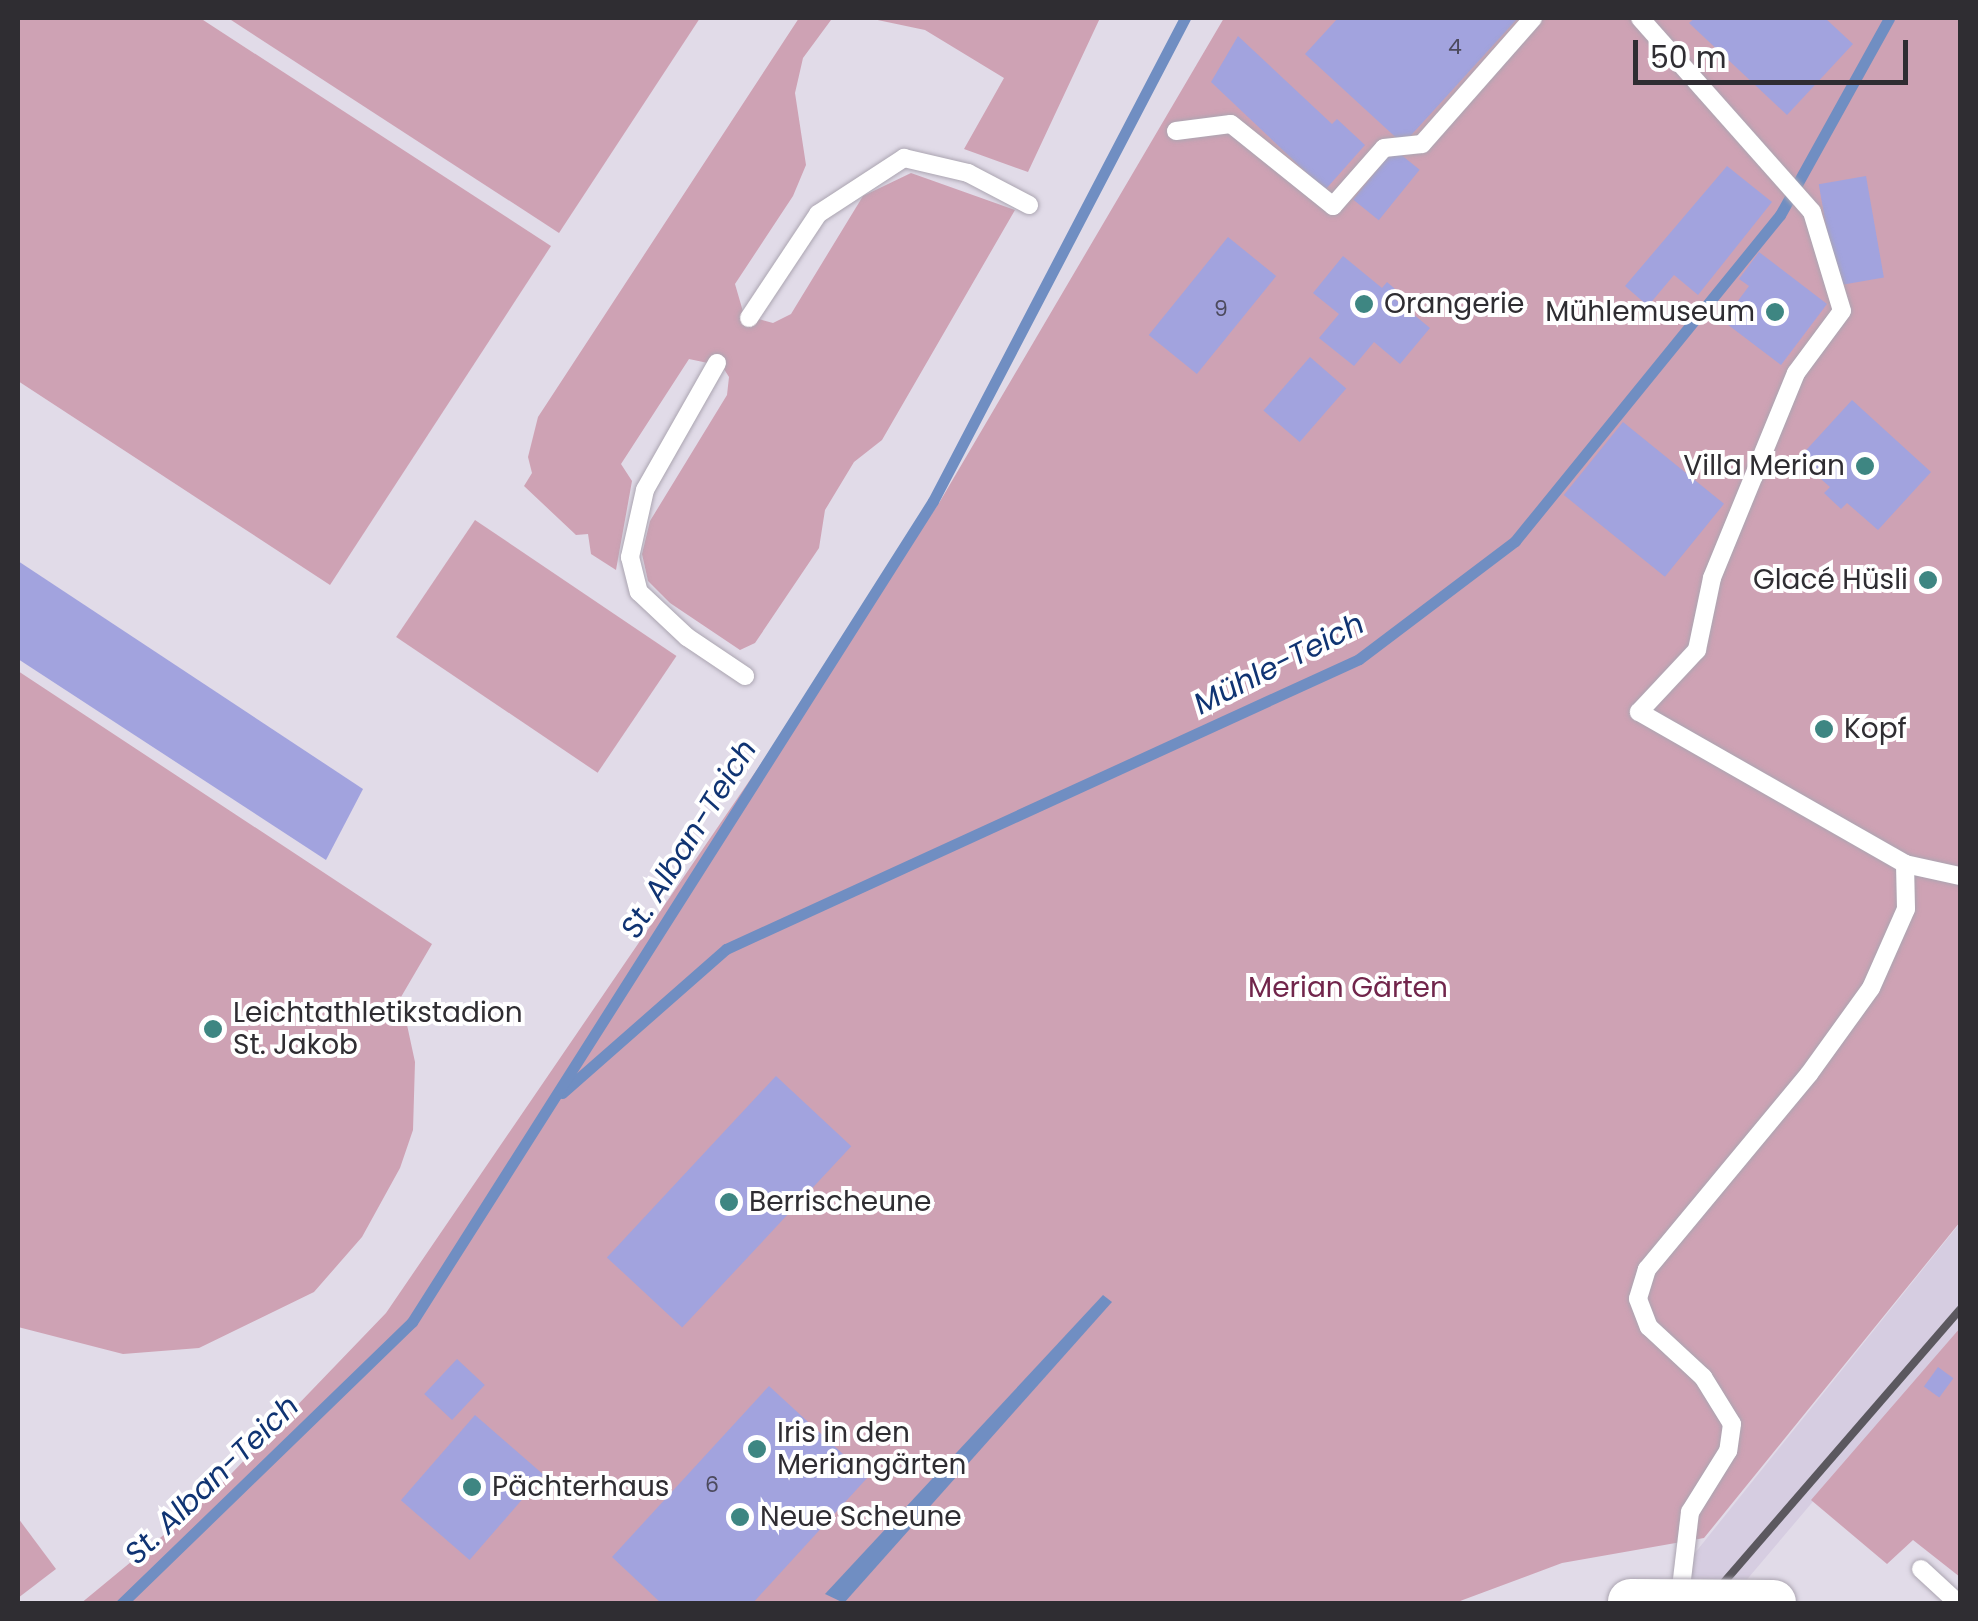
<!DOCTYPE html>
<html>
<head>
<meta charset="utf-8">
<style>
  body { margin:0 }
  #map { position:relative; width:1978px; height:1621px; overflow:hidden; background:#e1dbe8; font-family:Poppins,sans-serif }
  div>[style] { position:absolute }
  .built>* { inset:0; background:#d6cde1 }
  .green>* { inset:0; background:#cea2b4; transform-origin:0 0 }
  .water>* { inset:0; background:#708ec2 }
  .stream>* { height:11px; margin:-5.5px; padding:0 5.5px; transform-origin:5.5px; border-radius:5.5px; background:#708ec2 }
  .building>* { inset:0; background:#a2a3de; transform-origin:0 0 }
  .roads { filter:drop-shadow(0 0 2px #aba5b1) drop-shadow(0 0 2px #aba5b1) }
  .lane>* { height:18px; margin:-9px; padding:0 9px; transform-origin:9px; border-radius:9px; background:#fff }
  .rail>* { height:8px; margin:-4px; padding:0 4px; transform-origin:4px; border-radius:4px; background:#5b585f }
  .bridges { filter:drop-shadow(0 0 2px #aba5b1) drop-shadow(0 0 2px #aba5b1) }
  .secondary-bridge>* { height:45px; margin:-22.5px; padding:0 22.5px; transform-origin:22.5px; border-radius:22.5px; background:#fff }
  .dots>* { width:28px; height:28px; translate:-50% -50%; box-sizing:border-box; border:5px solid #fff; border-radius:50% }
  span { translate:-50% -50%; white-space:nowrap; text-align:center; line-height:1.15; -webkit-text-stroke:8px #fff; paint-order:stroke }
  .number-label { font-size:22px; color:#4c4a5d }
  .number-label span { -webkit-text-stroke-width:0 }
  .poi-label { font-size:28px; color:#2f2d32 }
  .left { translate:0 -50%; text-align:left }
  .right { translate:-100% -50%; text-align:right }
  .park-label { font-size:28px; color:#71254b }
  .water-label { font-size:30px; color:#103473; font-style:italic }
  .frame { position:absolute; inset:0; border:20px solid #2f2d32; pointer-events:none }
  .scale { position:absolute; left:1633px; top:40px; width:275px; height:45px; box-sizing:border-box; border:5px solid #2f2d32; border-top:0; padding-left:12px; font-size:30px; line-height:35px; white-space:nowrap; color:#2f2d32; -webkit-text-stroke:8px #fff; paint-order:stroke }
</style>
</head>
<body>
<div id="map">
  <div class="built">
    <i style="clip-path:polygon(1960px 1223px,1960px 1328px,1727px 1603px,1654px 1604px)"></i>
  </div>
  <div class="green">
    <i style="clip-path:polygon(18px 18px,200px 18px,551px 246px,330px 585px,18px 381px)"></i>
    <i style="clip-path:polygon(228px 18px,700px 18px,559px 233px)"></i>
    <i style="clip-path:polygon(799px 18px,842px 18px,831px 20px,803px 58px,795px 93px,806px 165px,793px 196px,735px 284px,744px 315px,773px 323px,791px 314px,863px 196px,911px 173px,1015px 210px,882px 440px,854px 462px,825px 510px,819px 548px,755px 643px,740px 650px,670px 603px,648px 581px,642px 554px,650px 521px,727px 395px,729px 377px,722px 366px,689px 359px,621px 464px,632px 481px,616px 570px,591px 554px,588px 534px,576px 535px,524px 486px,532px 473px,528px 457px,538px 417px)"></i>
    <i style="clip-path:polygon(868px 18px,867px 18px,1100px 18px,1028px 172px,964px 149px,1004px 78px,925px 30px)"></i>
    <i style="clip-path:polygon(1224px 18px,1960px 18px,1960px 1222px,1704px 1538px,1562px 1563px,1452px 1604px,80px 1604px,206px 1500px,386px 1313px,939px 503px)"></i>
    <i style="left:475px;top:520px;width:243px;height:141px;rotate:34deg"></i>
    <i style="clip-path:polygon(18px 671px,432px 944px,401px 997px,415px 1062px,413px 1130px,400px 1168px,362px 1237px,314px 1292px,199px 1348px,123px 1354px,18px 1327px)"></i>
    <i style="clip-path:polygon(1960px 1328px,1960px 1577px,1913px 1540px,1887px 1564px,1811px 1500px)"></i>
    <i style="clip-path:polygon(18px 1518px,56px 1569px,18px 1598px)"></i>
  </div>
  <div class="water">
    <i style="clip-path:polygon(1103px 1295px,1112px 1302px,844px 1603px,825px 1594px)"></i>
  </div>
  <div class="stream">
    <i style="left:562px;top:1093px;width:218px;rotate:-41.3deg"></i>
    <i style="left:726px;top:949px;width:696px;rotate:-24.61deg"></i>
    <i style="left:1359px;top:659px;width:196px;rotate:-37.1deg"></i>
    <i style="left:1515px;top:541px;width:420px;rotate:-50.9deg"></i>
    <i style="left:1780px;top:215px;width:225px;rotate:-61deg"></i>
    <i style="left:121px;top:1604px;width:405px;rotate:-44.1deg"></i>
    <i style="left:412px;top:1322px;width:972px;rotate:-57.6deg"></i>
    <i style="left:933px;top:501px;width:545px;rotate:-62.45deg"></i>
  </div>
  <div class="building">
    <i style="clip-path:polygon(1338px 18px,1518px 18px,1403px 144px,1305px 54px)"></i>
    <i style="clip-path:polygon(1695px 18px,1825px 18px,1853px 44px,1787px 115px,1689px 23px)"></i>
    <i style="clip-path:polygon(1238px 36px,1332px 124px,1337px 119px,1365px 145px,1325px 190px,1211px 82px)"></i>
    <i style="left:1394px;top:149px;width:33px;height:65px;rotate:39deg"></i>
    <i style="clip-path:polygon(1727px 166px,1772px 202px,1698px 295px,1674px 275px,1648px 306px,1625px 286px)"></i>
    <i style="left:1866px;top:176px;width:103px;height:48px;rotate:80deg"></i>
    <i style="left:1228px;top:237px;width:62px;height:126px;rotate:39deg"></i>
    <i style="clip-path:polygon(1759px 252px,1827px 304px,1781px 365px,1723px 321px,1749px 286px,1739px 279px)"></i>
    <i style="clip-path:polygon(1343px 256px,1382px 288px,1387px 282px,1395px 289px,1390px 295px,1430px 328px,1400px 364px,1374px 342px,1354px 366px,1319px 338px,1339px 314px,1313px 293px)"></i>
    <i style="left:1310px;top:357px;width:48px;height:71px;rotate:41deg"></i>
    <i style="clip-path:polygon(1852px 400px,1931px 472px,1878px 530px,1847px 503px,1841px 509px,1824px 493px,1830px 487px,1798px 459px)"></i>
    <i style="left:1623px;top:422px;width:130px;height:94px;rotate:39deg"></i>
    <i style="clip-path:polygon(18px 561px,363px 789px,326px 860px,18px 659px)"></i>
    <i style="left:776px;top:1076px;width:103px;height:248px;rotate:43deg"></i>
    <i style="left:457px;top:1359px;width:38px;height:48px;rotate:43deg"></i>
    <i style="left:1938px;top:1367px;width:19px;height:24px;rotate:36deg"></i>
    <i style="clip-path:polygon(769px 1386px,868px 1477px,752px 1604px,662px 1604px,612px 1557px)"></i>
    <i style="left:475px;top:1415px;width:91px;height:113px;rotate:41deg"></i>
  </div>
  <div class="roads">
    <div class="lane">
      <i style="left:1640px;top:18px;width:259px;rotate:48.4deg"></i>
      <i style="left:1812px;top:212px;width:103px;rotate:73.1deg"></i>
      <i style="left:1842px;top:311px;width:77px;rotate:126.6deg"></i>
      <i style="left:1796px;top:373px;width:222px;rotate:112.3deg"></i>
      <i style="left:1712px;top:578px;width:74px;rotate:101.8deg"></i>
      <i style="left:1697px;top:650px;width:85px;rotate:133.1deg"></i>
      <i style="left:1639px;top:712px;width:306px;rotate:29.7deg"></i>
      <i style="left:1905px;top:864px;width:45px;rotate:88.7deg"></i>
      <i style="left:1906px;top:909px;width:86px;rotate:113.9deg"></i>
      <i style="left:1871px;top:988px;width:106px;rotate:125.8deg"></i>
      <i style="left:1809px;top:1074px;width:254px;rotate:129.7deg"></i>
      <i style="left:1647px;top:1269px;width:31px;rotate:107deg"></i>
      <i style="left:1638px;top:1299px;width:30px;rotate:69deg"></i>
      <i style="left:1649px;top:1327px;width:74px;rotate:42.8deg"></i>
      <i style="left:1703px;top:1377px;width:55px;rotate:58.3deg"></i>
      <i style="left:1732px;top:1424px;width:27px;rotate:98deg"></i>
      <i style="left:1728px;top:1451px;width:72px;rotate:121.9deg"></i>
      <i style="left:1690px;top:1512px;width:85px;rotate:96.8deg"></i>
      <i style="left:1176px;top:131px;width:55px;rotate:-7.3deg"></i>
      <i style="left:1231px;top:124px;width:131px;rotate:38.8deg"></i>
      <i style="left:1333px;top:206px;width:77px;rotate:-48.7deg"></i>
      <i style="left:1384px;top:148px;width:38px;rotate:-6deg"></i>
      <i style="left:1422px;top:144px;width:168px;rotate:-48.6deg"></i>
      <i style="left:749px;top:318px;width:125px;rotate:-56.4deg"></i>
      <i style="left:818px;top:214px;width:103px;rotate:-33.1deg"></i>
      <i style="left:904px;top:158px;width:66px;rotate:13.2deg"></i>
      <i style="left:968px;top:173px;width:69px;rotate:27.7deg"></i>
      <i style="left:717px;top:363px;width:146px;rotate:119.6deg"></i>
      <i style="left:645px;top:490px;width:69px;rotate:102.6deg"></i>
      <i style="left:630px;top:557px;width:36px;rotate:76deg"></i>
      <i style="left:639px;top:592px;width:66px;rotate:43.2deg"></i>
      <i style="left:687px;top:637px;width:70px;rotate:33.9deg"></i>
      <i style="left:1905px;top:864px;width:56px;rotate:12.3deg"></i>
      <i style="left:1921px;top:1569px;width:52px;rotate:42.6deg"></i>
    </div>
  </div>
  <div class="rail">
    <i style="left:1705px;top:1604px;width:389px;rotate:-49.1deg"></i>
  </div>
  <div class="bridges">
    <div class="secondary-bridge">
      <i style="left:1630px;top:1601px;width:143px;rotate:0.4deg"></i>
    </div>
  </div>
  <div class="dots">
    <i style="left:1364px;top:304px;background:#3e8682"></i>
    <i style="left:1775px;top:312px;background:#3e8682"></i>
    <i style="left:1865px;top:466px;background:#3e8682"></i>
    <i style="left:1928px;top:580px;background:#3e8682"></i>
    <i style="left:1824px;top:729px;background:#3e8682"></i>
    <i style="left:213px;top:1029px;background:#3e8682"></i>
    <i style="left:729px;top:1202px;background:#3e8682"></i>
    <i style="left:757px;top:1449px;background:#3e8682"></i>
    <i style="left:472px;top:1487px;background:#3e8682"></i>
    <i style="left:740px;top:1517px;background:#3e8682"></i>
  </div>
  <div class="number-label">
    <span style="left:1455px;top:47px">4</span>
    <span style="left:1221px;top:309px">9</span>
    <span style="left:712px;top:1485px">6</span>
  </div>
  <div class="poi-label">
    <span class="left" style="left:1384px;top:304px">Orangerie</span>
    <span class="right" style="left:1755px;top:312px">Mühlemuseum</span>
    <span class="right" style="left:1845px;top:466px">Villa Merian</span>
    <span class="right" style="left:1908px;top:580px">Glacé Hüsli</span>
    <span class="left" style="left:1844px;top:729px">Kopf</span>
    <span class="left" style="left:233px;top:1029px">Leichtathletikstadion<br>St. Jakob</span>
    <span class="left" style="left:749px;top:1202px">Berrischeune</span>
    <span class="left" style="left:777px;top:1449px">Iris in den<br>Meriangärten</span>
    <span class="left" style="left:492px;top:1487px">Pächterhaus</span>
    <span class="left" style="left:760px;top:1517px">Neue Scheune</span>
  </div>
  <div class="park-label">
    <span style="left:1348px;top:988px">Merian Gärten</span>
  </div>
  <div class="water-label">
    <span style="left:1279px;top:664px;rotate:-27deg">Mühle-Teich</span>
    <span style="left:689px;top:839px;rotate:-58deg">St. Alban-Teich</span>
    <span style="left:212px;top:1480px;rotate:-44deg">St. Alban-Teich</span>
  </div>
  <div class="frame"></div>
  <div class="scale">50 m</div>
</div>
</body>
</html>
